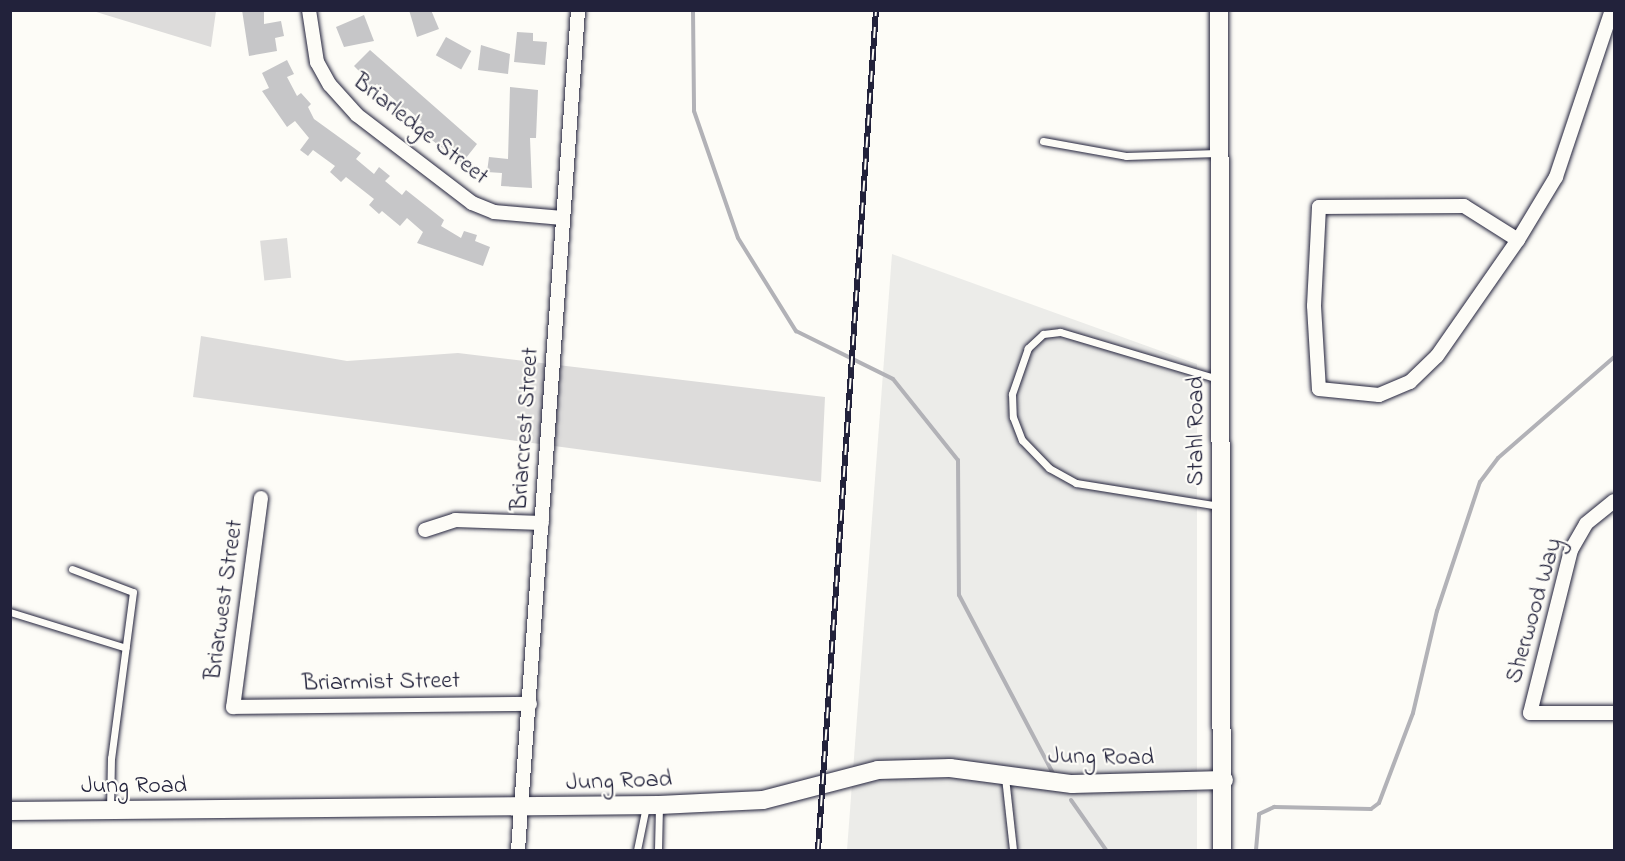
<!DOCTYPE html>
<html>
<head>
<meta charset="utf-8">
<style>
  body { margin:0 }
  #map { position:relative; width:1625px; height:861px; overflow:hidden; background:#fdfcf7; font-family:"Indie Flower",sans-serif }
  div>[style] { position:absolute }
  .built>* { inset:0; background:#ecece9 }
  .green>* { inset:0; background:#dddcdb; transform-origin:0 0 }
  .stream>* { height:4px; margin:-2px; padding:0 2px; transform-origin:2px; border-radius:2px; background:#b2b2b7 }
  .building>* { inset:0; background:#c6c6c8; transform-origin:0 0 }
  .roads { filter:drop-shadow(0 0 2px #22223b) drop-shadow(0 0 2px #22223b) }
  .lane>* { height:7px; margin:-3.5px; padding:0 3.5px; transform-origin:3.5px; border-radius:3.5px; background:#fdfcf7 }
  .street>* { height:14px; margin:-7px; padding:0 7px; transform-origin:7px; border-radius:7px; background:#fdfcf7 }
  .secondary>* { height:18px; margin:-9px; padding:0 9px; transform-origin:9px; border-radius:9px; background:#fdfcf7 }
  .rail>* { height:6px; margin-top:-3px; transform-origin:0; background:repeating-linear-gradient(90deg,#fdfcf7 0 11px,#22223b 0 22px); box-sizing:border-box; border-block:2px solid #22223b }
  span { translate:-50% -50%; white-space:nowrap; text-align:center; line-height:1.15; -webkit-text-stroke:4.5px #fdfcf7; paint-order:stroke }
  .street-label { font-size:24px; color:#22223b }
  .frame { position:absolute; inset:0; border:12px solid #22223b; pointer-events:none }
</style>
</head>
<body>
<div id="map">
  <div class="built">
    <i style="clip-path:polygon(892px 254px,1197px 364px,1197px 850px,847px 850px)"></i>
  </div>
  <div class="green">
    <i style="clip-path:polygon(93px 11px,216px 11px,211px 47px)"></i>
    <i style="left:287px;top:238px;width:40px;height:27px;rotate:84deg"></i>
    <i style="clip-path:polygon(201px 336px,347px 361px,458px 353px,825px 397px,821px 482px,193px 397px)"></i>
  </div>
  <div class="stream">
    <i style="left:693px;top:10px;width:101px;rotate:89.4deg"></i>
    <i style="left:694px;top:111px;width:134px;rotate:70.9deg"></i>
    <i style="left:738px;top:238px;width:110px;rotate:58.1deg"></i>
    <i style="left:796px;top:331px;width:108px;rotate:26.3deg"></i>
    <i style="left:893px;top:379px;width:104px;rotate:51.3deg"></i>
    <i style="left:958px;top:460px;width:135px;rotate:89.6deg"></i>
    <i style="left:959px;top:595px;width:204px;rotate:62.2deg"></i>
    <i style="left:1071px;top:800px;width:61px;rotate:55deg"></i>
    <i style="left:1256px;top:850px;width:36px;rotate:-85deg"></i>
    <i style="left:1259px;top:814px;width:17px;rotate:-25deg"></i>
    <i style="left:1274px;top:807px;width:97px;rotate:1.2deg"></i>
    <i style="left:1371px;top:809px;width:10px;rotate:-37deg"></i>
    <i style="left:1379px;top:803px;width:96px;rotate:-69.3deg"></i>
    <i style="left:1413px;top:713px;width:105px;rotate:-76.8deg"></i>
    <i style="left:1437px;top:611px;width:136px;rotate:-71.6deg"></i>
    <i style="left:1480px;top:482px;width:30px;rotate:-53deg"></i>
    <i style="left:1498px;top:458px;width:154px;rotate:-41deg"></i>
  </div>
  <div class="building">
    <i style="clip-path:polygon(242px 10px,264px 10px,264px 24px,281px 21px,284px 36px,275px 38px,277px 51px,249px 56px)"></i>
    <i style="clip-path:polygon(409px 10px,431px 10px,439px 29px,417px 37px)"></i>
    <i style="clip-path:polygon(364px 15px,374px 41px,344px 47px,336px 27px)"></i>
    <i style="clip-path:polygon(517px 32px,533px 33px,533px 41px,547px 42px,545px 65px,514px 62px)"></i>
    <i style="left:446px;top:37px;width:29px;height:21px;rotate:29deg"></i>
    <i style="clip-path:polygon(481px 45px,510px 54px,508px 74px,478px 70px)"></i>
    <i style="clip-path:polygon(370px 50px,477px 144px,462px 163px,416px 128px,422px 122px,407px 108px,402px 114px,393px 106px,396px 101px,377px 84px,371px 89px,363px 81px,366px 78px,354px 66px)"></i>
    <i style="clip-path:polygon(287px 60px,294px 74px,287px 77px,297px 96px,301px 93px,311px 104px,308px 107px,314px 119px,361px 153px,356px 159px,374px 174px,379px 167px,390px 176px,385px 181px,402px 195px,406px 190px,444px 220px,441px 226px,461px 238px,464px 231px,477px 235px,475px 241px,490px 247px,483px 266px,417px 243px,423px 232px,407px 218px,400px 226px,382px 211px,379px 214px,369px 205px,374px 199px,346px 177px,341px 182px,330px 172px,335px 166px,313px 150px,308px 156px,300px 150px,309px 138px,295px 121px,287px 127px,262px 91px,269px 88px,262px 73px)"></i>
    <i style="clip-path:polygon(510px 87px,538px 90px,536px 138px,530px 138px,532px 188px,501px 186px,502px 173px,487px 172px,489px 157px,508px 159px)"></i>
  </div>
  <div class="roads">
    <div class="lane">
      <i style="left:1043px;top:141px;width:84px;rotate:10.2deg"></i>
      <i style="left:1126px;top:156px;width:91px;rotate:-1.9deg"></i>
      <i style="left:1218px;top:379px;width:165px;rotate:-163.4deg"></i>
      <i style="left:1060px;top:332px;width:17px;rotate:173deg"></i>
      <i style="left:1043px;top:334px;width:21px;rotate:137deg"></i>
      <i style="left:1028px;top:348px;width:49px;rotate:109.2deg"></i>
      <i style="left:1012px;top:394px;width:23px;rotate:88deg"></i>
      <i style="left:1013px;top:417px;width:25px;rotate:69deg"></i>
      <i style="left:1022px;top:440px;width:39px;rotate:46deg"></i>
      <i style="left:1049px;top:468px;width:31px;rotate:29deg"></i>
      <i style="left:1076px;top:483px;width:145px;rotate:9.1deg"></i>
      <i style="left:72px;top:569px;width:65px;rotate:20.7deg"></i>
      <i style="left:133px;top:592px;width:167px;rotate:97.5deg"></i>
      <i style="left:111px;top:758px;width:51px;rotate:91.1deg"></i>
      <i style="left:10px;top:612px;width:121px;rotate:17.2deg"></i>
      <i style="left:1005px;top:777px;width:73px;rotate:83.7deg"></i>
      <i style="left:637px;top:850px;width:45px;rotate:-78.4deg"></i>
      <i style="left:658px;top:850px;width:45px;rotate:-88.7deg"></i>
    </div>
    <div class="street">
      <i style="left:309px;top:10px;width:53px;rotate:81.3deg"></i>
      <i style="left:317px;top:62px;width:26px;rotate:61deg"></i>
      <i style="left:330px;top:85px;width:40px;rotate:48deg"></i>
      <i style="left:357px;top:115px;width:145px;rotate:37.4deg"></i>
      <i style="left:472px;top:203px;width:24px;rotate:22deg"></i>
      <i style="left:494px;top:212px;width:69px;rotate:5deg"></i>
      <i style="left:1518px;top:240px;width:64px;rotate:-147.8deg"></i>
      <i style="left:1464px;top:206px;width:145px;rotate:179.6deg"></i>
      <i style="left:1319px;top:207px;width:99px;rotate:92.9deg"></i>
      <i style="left:1314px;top:306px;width:83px;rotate:86.6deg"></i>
      <i style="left:1319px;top:389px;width:60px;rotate:5.7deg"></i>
      <i style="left:1379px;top:395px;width:34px;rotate:-23deg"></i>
      <i style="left:1410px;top:382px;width:37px;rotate:-44deg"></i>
      <i style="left:1437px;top:356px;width:141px;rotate:-55.1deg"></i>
      <i style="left:1518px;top:240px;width:74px;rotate:-58.9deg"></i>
      <i style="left:1556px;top:177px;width:176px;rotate:-71.5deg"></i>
      <i style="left:261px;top:498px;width:211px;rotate:97.6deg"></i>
      <i style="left:233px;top:707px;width:297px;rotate:-0.6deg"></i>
      <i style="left:1614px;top:501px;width:36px;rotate:141deg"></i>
      <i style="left:1586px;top:524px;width:30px;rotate:120deg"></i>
      <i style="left:1571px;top:550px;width:168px;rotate:104.1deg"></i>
      <i style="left:1530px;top:713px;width:84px"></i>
      <i style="left:425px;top:530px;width:32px;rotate:-18deg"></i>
      <i style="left:455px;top:520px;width:87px;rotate:2deg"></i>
      <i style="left:518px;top:850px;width:842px;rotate:-85.91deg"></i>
    </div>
    <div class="secondary">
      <i style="left:1219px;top:10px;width:840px;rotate:89.8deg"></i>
      <i style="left:10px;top:811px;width:649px;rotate:-0.53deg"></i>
      <i style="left:659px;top:805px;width:104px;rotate:-2.8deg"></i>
      <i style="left:763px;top:800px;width:119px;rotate:-14.6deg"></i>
      <i style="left:878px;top:770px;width:72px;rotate:-1.6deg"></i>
      <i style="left:950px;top:768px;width:123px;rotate:7.5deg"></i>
      <i style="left:1072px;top:784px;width:152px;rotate:-1.5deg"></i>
    </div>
  </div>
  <div class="rail">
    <i style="left:818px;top:850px;width:842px;rotate:-86.05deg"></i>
  </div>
  <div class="street-label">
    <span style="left:420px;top:130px;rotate:38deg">Briarledge Street</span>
    <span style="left:526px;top:429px;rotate:-86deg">Briarcrest Street</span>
    <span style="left:1197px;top:431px;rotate:-90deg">Stahl Road</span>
    <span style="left:225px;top:600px;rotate:-82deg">Briarwest Street</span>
    <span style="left:1535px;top:611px;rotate:-74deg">Sherwood Way</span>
    <span style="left:381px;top:683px;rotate:-1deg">Briarmist Street</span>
    <span style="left:1101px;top:758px;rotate:1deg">Jung Road</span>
    <span style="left:619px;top:782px;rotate:-2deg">Jung Road</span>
    <span style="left:134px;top:787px">Jung Road</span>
  </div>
  <div class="frame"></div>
</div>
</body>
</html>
